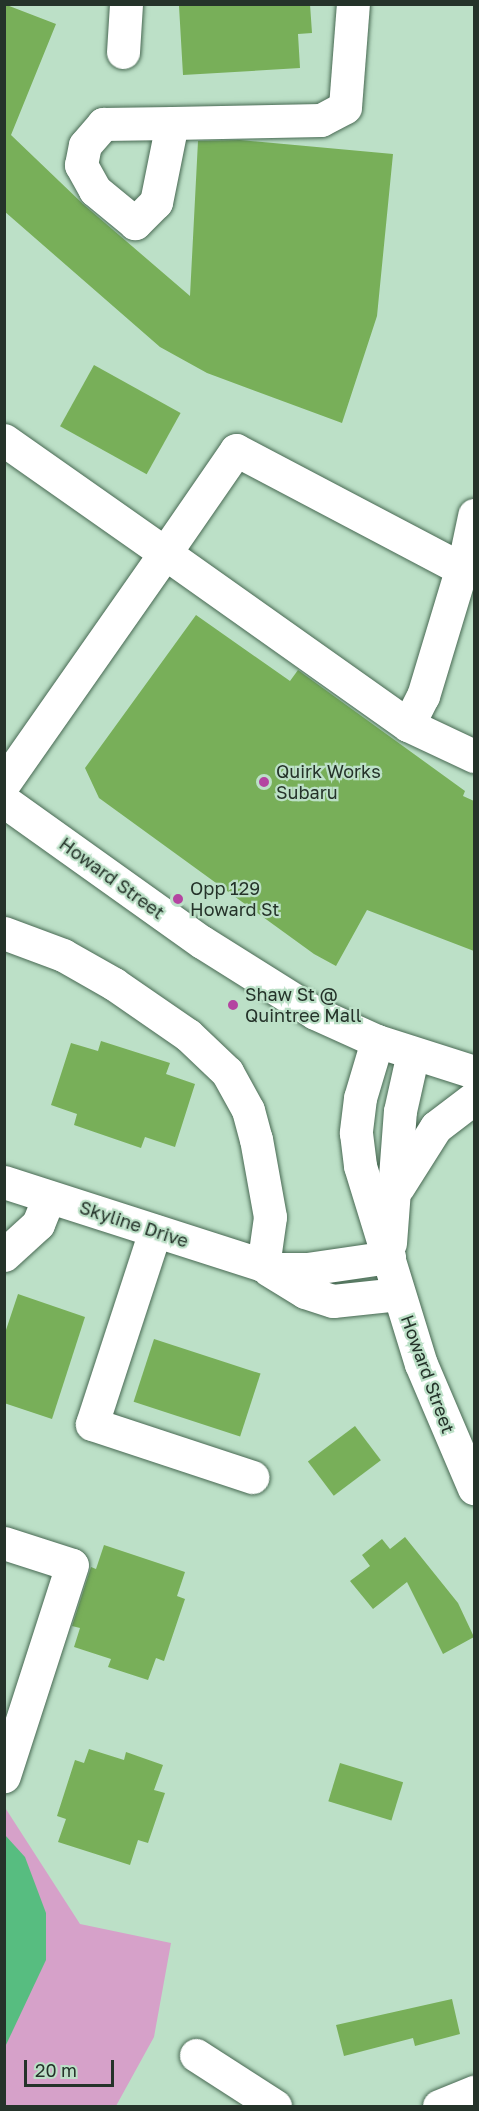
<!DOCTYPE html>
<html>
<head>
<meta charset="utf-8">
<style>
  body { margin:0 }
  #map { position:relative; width:479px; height:2111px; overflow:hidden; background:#bce0c7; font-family:"Golos Text",sans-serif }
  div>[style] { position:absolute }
  .green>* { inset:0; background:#d6a1c9 }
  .water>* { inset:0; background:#57bd80 }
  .building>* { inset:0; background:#78af59; transform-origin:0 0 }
  .roads { filter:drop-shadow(0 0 2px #486953) drop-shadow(0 0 2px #486953) }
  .minor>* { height:33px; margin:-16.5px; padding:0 16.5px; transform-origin:16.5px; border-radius:16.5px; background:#fff }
  .dots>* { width:16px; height:16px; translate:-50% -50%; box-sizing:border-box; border:3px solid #bce0c7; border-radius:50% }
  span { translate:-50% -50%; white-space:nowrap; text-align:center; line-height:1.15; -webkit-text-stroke:4.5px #bce0c7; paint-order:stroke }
  .poi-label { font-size:18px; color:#25332a }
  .left { translate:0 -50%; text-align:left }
  .street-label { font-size:18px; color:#25332a }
  .frame { position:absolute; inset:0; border:6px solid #25332a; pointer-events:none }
  .scale { position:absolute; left:24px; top:2060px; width:90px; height:27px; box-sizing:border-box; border:3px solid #25332a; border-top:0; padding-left:8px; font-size:18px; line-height:21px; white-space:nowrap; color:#25332a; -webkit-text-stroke:4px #bce0c7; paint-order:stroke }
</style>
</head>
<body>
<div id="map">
  <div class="green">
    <i style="clip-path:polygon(4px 1806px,80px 1924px,171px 1943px,154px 2037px,116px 2106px,5px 2106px)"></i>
  </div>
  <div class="water">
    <i style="clip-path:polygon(5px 1835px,25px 1857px,46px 1913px,46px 1960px,5px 2047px)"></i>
  </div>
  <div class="building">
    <i style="clip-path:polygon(4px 4px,56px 24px,11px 135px,83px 204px,190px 296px,198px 141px,240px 140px,393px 154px,377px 316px,342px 423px,207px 373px,160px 347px,4px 211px)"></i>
    <i style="clip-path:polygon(310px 4px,312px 33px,298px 34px,300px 68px,183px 75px,179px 6px)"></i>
    <i style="left:94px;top:365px;width:99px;height:70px;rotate:29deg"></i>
    <i style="clip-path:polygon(196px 615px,290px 681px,298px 670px,465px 791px,463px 796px,474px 801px,474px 951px,367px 910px,336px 966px,314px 954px,99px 798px,85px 768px)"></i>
    <i style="clip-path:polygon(101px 1041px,170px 1063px,166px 1074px,195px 1084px,175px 1147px,145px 1137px,141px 1148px,74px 1125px,77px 1114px,51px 1105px,71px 1043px,98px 1051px)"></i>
    <i style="clip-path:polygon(18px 1294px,85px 1317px,52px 1419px,4px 1403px,4px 1336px)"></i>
    <i style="left:154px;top:1339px;width:112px;height:66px;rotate:18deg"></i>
    <i style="left:355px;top:1426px;width:43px;height:59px;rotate:53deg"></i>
    <i style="clip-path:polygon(405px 1537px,458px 1603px,474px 1637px,443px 1654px,407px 1582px,373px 1609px,350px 1581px,370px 1566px,362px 1555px,382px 1539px,390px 1549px)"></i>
    <i style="clip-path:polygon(104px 1545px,185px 1572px,177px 1596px,185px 1599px,164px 1661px,156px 1658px,148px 1680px,108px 1667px,111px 1659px,74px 1647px,80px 1628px,72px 1626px,91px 1567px,96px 1569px)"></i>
    <i style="clip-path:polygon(89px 1749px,124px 1760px,126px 1752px,163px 1765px,154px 1790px,165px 1793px,148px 1843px,138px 1840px,130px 1865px,58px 1842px,66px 1819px,57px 1816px,75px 1760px,84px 1763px)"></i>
    <i style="left:340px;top:1763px;width:66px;height:40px;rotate:17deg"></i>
    <i style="clip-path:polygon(452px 1999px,460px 2034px,415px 2046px,413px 2038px,344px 2056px,336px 2025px)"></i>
  </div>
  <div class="roads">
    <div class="minor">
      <i style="left:123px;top:52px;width:48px;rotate:-86.4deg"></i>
      <i style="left:172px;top:123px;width:81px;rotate:101.4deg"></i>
      <i style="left:156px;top:202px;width:30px;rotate:135deg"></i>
      <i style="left:135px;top:223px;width:52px;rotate:-140.5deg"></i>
      <i style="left:95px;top:190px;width:29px;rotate:-119deg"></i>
      <i style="left:81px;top:165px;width:20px;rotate:-79deg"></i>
      <i style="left:85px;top:145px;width:28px;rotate:-49deg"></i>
      <i style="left:103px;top:124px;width:69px;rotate:-0.8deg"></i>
      <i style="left:172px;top:123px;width:149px;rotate:-1.2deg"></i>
      <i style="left:321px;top:120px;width:27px;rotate:-28deg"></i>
      <i style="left:345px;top:107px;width:103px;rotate:-85.6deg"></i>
      <i style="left:4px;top:440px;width:197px;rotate:35.1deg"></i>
      <i style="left:165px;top:553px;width:125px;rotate:-55.4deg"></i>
      <i style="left:236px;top:450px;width:255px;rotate:27.8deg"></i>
      <i style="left:408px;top:725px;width:73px;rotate:25.2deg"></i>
      <i style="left:4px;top:783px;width:281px;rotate:-55deg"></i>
      <i style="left:165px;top:553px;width:298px;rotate:35.3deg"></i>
      <i style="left:408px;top:725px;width:33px;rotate:-63deg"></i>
      <i style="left:423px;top:696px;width:148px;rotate:-73.2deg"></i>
      <i style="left:466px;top:554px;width:40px;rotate:-78deg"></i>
      <i style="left:4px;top:801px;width:243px;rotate:35.5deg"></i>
      <i style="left:202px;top:942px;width:133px;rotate:32.1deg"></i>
      <i style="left:315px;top:1013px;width:68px;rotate:24.3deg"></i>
      <i style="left:377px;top:1041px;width:102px;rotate:17.7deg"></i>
      <i style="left:4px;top:933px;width:63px;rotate:20.4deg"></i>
      <i style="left:63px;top:955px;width:59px;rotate:29.6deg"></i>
      <i style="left:114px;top:984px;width:90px;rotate:34.6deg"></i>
      <i style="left:188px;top:1035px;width:54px;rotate:43.5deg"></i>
      <i style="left:227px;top:1072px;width:43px;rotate:61.1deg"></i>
      <i style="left:248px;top:1110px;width:30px;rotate:75deg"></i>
      <i style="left:256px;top:1139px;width:79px;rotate:79.8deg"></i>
      <i style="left:270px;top:1217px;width:49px;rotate:98.1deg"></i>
      <i style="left:377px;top:1041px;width:59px;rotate:106.6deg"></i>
      <i style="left:360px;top:1098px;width:35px;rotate:97deg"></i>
      <i style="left:356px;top:1133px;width:33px;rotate:83deg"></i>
      <i style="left:360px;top:1166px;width:207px;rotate:72.9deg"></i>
      <i style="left:421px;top:1364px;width:135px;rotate:66.9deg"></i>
      <i style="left:4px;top:1182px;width:285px;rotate:17.8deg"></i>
      <i style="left:275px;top:1269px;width:32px"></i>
      <i style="left:307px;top:1269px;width:83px;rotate:-8.3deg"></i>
      <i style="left:398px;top:1187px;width:71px;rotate:-57.7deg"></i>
      <i style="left:436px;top:1127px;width:48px;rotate:-37.3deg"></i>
      <i style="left:155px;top:1231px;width:203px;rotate:108.1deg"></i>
      <i style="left:92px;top:1424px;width:169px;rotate:18.3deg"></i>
      <i style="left:390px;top:1243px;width:132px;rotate:-85.7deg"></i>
      <i style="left:400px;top:1111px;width:59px;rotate:-77.4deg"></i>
      <i style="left:4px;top:1255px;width:46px;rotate:-42.4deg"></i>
      <i style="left:38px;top:1224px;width:29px;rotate:-68deg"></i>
      <i style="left:269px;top:1270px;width:42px;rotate:31.4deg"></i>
      <i style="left:305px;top:1292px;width:29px;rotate:18deg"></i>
      <i style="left:333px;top:1301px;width:66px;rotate:-6.1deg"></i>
      <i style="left:4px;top:1543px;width:71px;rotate:17.9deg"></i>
      <i style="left:72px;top:1565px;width:222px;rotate:107.9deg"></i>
      <i style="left:196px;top:2055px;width:94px;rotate:32.8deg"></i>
      <i style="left:439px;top:2106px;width:38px;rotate:-22deg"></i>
    </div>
  </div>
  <div class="dots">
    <i style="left:264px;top:782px;background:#b444a1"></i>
    <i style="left:178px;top:899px;background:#b444a1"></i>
    <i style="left:233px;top:1005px;background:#b444a1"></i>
  </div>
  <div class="poi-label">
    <span class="left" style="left:276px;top:782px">Quirk Works<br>Subaru</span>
    <span class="left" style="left:190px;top:899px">Opp 129<br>Howard St</span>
    <span class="left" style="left:245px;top:1005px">Shaw St @<br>Quintree Mall</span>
  </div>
  <div class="street-label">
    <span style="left:112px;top:878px;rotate:36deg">Howard Street</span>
    <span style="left:134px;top:1224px;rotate:18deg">Skyline Drive</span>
    <span style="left:428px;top:1374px;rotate:70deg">Howard Street</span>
  </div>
  <div class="frame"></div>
  <div class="scale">20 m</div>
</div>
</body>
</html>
